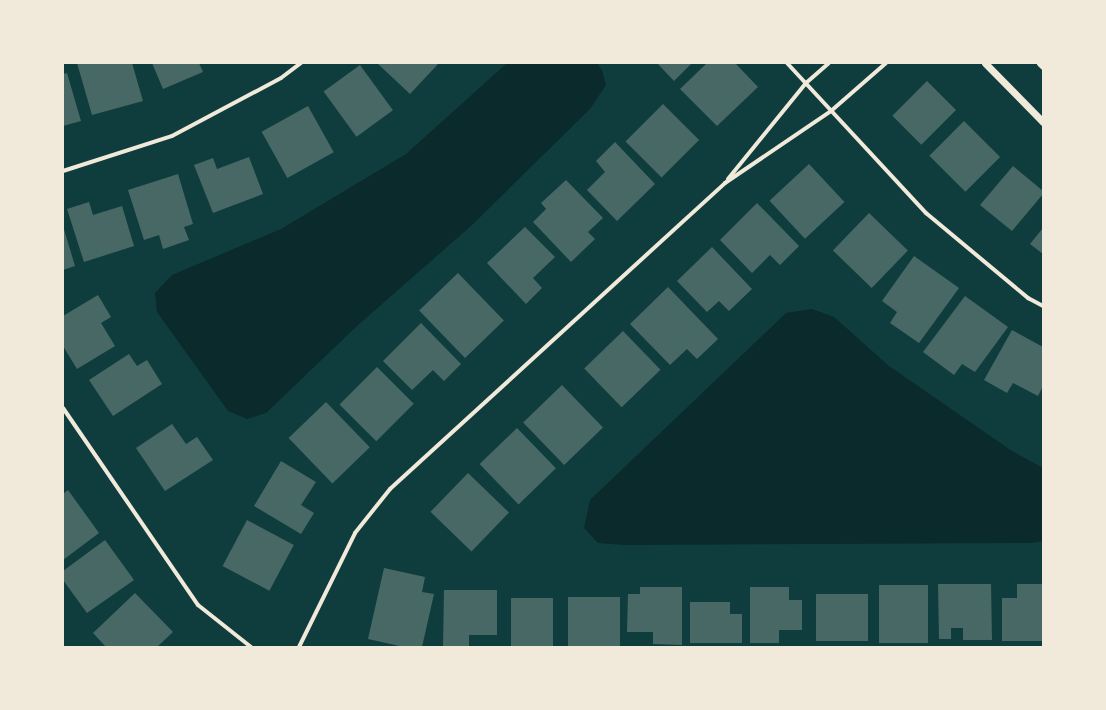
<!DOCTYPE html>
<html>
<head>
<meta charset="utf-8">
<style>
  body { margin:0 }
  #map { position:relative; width:1106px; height:710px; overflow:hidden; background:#0f3d3e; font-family:"Libre Baskerville",serif }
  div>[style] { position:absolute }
  .water>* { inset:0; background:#0a2a2b }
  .building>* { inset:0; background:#486865; transform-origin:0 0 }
  .minor>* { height:4px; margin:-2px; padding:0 2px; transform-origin:2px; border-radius:2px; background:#f1e9da }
  .tertiary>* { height:7px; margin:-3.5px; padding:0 3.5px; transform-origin:3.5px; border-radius:3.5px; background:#f1e9da }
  span { translate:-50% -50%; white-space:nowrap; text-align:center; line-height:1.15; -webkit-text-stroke:4px #f1e9da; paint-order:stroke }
  .frame { position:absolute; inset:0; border:64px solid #f1e9da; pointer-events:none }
</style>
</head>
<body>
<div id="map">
  <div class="water">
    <i style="clip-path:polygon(507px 63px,597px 63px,602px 70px,606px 85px,590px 109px,471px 226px,357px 326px,266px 413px,247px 419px,228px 411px,157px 312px,155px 293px,172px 275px,281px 229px,406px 154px)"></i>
    <i style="clip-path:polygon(812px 309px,834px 317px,889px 366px,1012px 451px,1043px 468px,1043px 541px,1032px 543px,624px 545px,598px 543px,584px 528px,590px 500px,786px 313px)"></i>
  </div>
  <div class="building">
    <i style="clip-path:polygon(77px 63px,132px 63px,143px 101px,92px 115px)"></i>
    <i style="clip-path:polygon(152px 63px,199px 63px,203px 72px,163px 89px)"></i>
    <i style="clip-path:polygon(377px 63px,439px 63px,410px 94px)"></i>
    <i style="clip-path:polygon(657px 63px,692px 63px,674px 81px)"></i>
    <i style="clip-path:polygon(707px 63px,735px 63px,758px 87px,717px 126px,680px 89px)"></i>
    <i style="left:360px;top:65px;width:56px;height:45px;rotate:54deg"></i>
    <i style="clip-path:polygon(67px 73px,81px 121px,63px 126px,63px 74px)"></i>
    <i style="left:927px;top:81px;width:41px;height:49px;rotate:45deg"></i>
    <i style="left:663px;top:104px;width:51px;height:53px;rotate:45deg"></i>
    <i style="left:308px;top:106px;width:53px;height:53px;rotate:61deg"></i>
    <i style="left:964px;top:121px;width:51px;height:49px;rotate:45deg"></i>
    <i style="clip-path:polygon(615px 142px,655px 184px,617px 221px,587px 190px,605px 172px,596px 161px)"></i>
    <i style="clip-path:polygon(249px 157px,263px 194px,213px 213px,194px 165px,213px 158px,217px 169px)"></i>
    <i style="left:809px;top:164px;width:52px;height:54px;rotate:47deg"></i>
    <i style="clip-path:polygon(1013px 166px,1043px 191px,1043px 194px,1012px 231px,980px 205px)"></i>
    <i style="clip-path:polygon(178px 174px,193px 224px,184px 227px,189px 240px,163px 249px,159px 235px,144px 240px,128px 190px)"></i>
    <i style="clip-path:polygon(566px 180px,603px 218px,588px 232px,595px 239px,571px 262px,533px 222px,546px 209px,541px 203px)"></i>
    <i style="clip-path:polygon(89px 202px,93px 215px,122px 206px,134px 246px,84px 262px,67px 209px)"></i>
    <i style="clip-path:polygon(757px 203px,799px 246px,780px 265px,770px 255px,752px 273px,720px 240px)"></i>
    <i style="left:869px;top:213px;width:54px;height:52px;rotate:44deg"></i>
    <i style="clip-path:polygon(63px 226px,75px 266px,63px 270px)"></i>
    <i style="clip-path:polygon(525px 227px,555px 257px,533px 278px,542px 288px,526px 304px,487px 263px)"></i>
    <i style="clip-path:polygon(1043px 228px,1043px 254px,1030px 244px)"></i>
    <i style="clip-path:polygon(712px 247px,752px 289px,729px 311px,719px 301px,707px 312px,677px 281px)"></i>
    <i style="clip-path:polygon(914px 256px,959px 288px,919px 343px,890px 323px,897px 312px,882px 301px)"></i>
    <i style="left:458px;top:273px;width:66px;height:54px;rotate:46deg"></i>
    <i style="clip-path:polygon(668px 287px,718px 339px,697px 359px,687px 349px,670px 365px,630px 324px)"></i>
    <i style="clip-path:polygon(98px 295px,111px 317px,101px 323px,115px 346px,77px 369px,63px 346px,63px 316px)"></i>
    <i style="clip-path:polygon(965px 296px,1008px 327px,975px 372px,962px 364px,954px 375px,923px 352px)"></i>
    <i style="clip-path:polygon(421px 323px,461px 364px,444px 381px,433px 370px,412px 390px,383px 361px)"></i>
    <i style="clip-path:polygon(1012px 330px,1043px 347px,1043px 386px,1038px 396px,1013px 383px,1007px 393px,984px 380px)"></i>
    <i style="left:623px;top:331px;width:54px;height:54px;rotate:46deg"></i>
    <i style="clip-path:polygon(129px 354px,137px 366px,147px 360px,162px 384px,113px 416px,89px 380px)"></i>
    <i style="left:377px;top:367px;width:52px;height:53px;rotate:45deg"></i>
    <i style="left:562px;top:385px;width:59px;height:54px;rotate:46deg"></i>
    <i style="left:326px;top:402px;width:63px;height:52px;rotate:46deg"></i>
    <i style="clip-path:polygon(172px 424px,186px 444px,197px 437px,213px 460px,165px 491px,136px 448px)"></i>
    <i style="left:517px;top:428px;width:56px;height:52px;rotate:46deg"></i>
    <i style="clip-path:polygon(281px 461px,316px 482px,301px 505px,314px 513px,301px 534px,254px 506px)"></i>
    <i style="left:468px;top:473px;width:57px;height:54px;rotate:44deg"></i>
    <i style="clip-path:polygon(68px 490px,99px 533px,63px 560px,63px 494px)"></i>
    <i style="left:247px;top:520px;width:53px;height:52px;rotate:28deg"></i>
    <i style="clip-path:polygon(105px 540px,134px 580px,87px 613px,63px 580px,63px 571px)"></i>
    <i style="clip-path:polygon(384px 568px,425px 577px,422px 592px,434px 594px,422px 647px,404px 647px,368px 639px)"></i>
    <i style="clip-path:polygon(938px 584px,991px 584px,992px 640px,963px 640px,963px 628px,951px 628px,951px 639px,939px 639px)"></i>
    <i style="clip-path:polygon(1017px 584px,1043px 584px,1043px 641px,1002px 641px,1002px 598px,1017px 598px)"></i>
    <i style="left:879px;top:585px;width:49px;height:58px"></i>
    <i style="clip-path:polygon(640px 587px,682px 587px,682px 645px,653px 644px,653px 632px,627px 632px,628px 594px,640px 594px)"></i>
    <i style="clip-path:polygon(750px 587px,789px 587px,789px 600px,802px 600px,802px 630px,779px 630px,779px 643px,750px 643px)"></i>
    <i style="clip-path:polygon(444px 590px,497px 590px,497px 635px,469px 635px,469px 647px,443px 647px)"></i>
    <i style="clip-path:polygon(135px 593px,173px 632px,157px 647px,106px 647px,93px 633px)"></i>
    <i style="left:816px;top:594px;width:52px;height:47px"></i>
    <i style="left:568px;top:597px;width:52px;height:49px"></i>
    <i style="left:511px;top:598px;width:42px;height:49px"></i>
    <i style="clip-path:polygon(690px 602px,730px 602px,730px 614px,742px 614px,742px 643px,690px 643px)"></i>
  </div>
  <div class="minor">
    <i style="left:787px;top:63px;width:205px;rotate:47.2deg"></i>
    <i style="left:926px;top:213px;width:133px;rotate:39.8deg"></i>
    <i style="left:1028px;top:298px;width:17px;rotate:28deg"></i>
    <i style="left:63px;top:171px;width:114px;rotate:-17.8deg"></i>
    <i style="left:172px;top:136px;width:123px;rotate:-28deg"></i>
    <i style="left:281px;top:78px;width:25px;rotate:-37deg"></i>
    <i style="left:728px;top:179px;width:124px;rotate:-50.9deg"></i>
    <i style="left:806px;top:83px;width:30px;rotate:-41deg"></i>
    <i style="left:63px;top:408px;width:239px;rotate:55.6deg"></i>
    <i style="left:198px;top:605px;width:68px;rotate:38.4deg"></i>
    <i style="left:299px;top:647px;width:127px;rotate:-63.8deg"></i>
    <i style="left:355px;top:533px;width:56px;rotate:-51.5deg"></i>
    <i style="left:390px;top:489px;width:454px;rotate:-42.4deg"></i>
    <i style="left:725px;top:183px;width:128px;rotate:-34.2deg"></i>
    <i style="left:831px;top:111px;width:73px;rotate:-41.1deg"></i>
  </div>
  <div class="tertiary">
    <i style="left:985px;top:63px;width:83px;rotate:45.5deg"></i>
    <i style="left:1040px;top:63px;width:4px;rotate:45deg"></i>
  </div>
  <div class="frame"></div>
</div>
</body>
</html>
